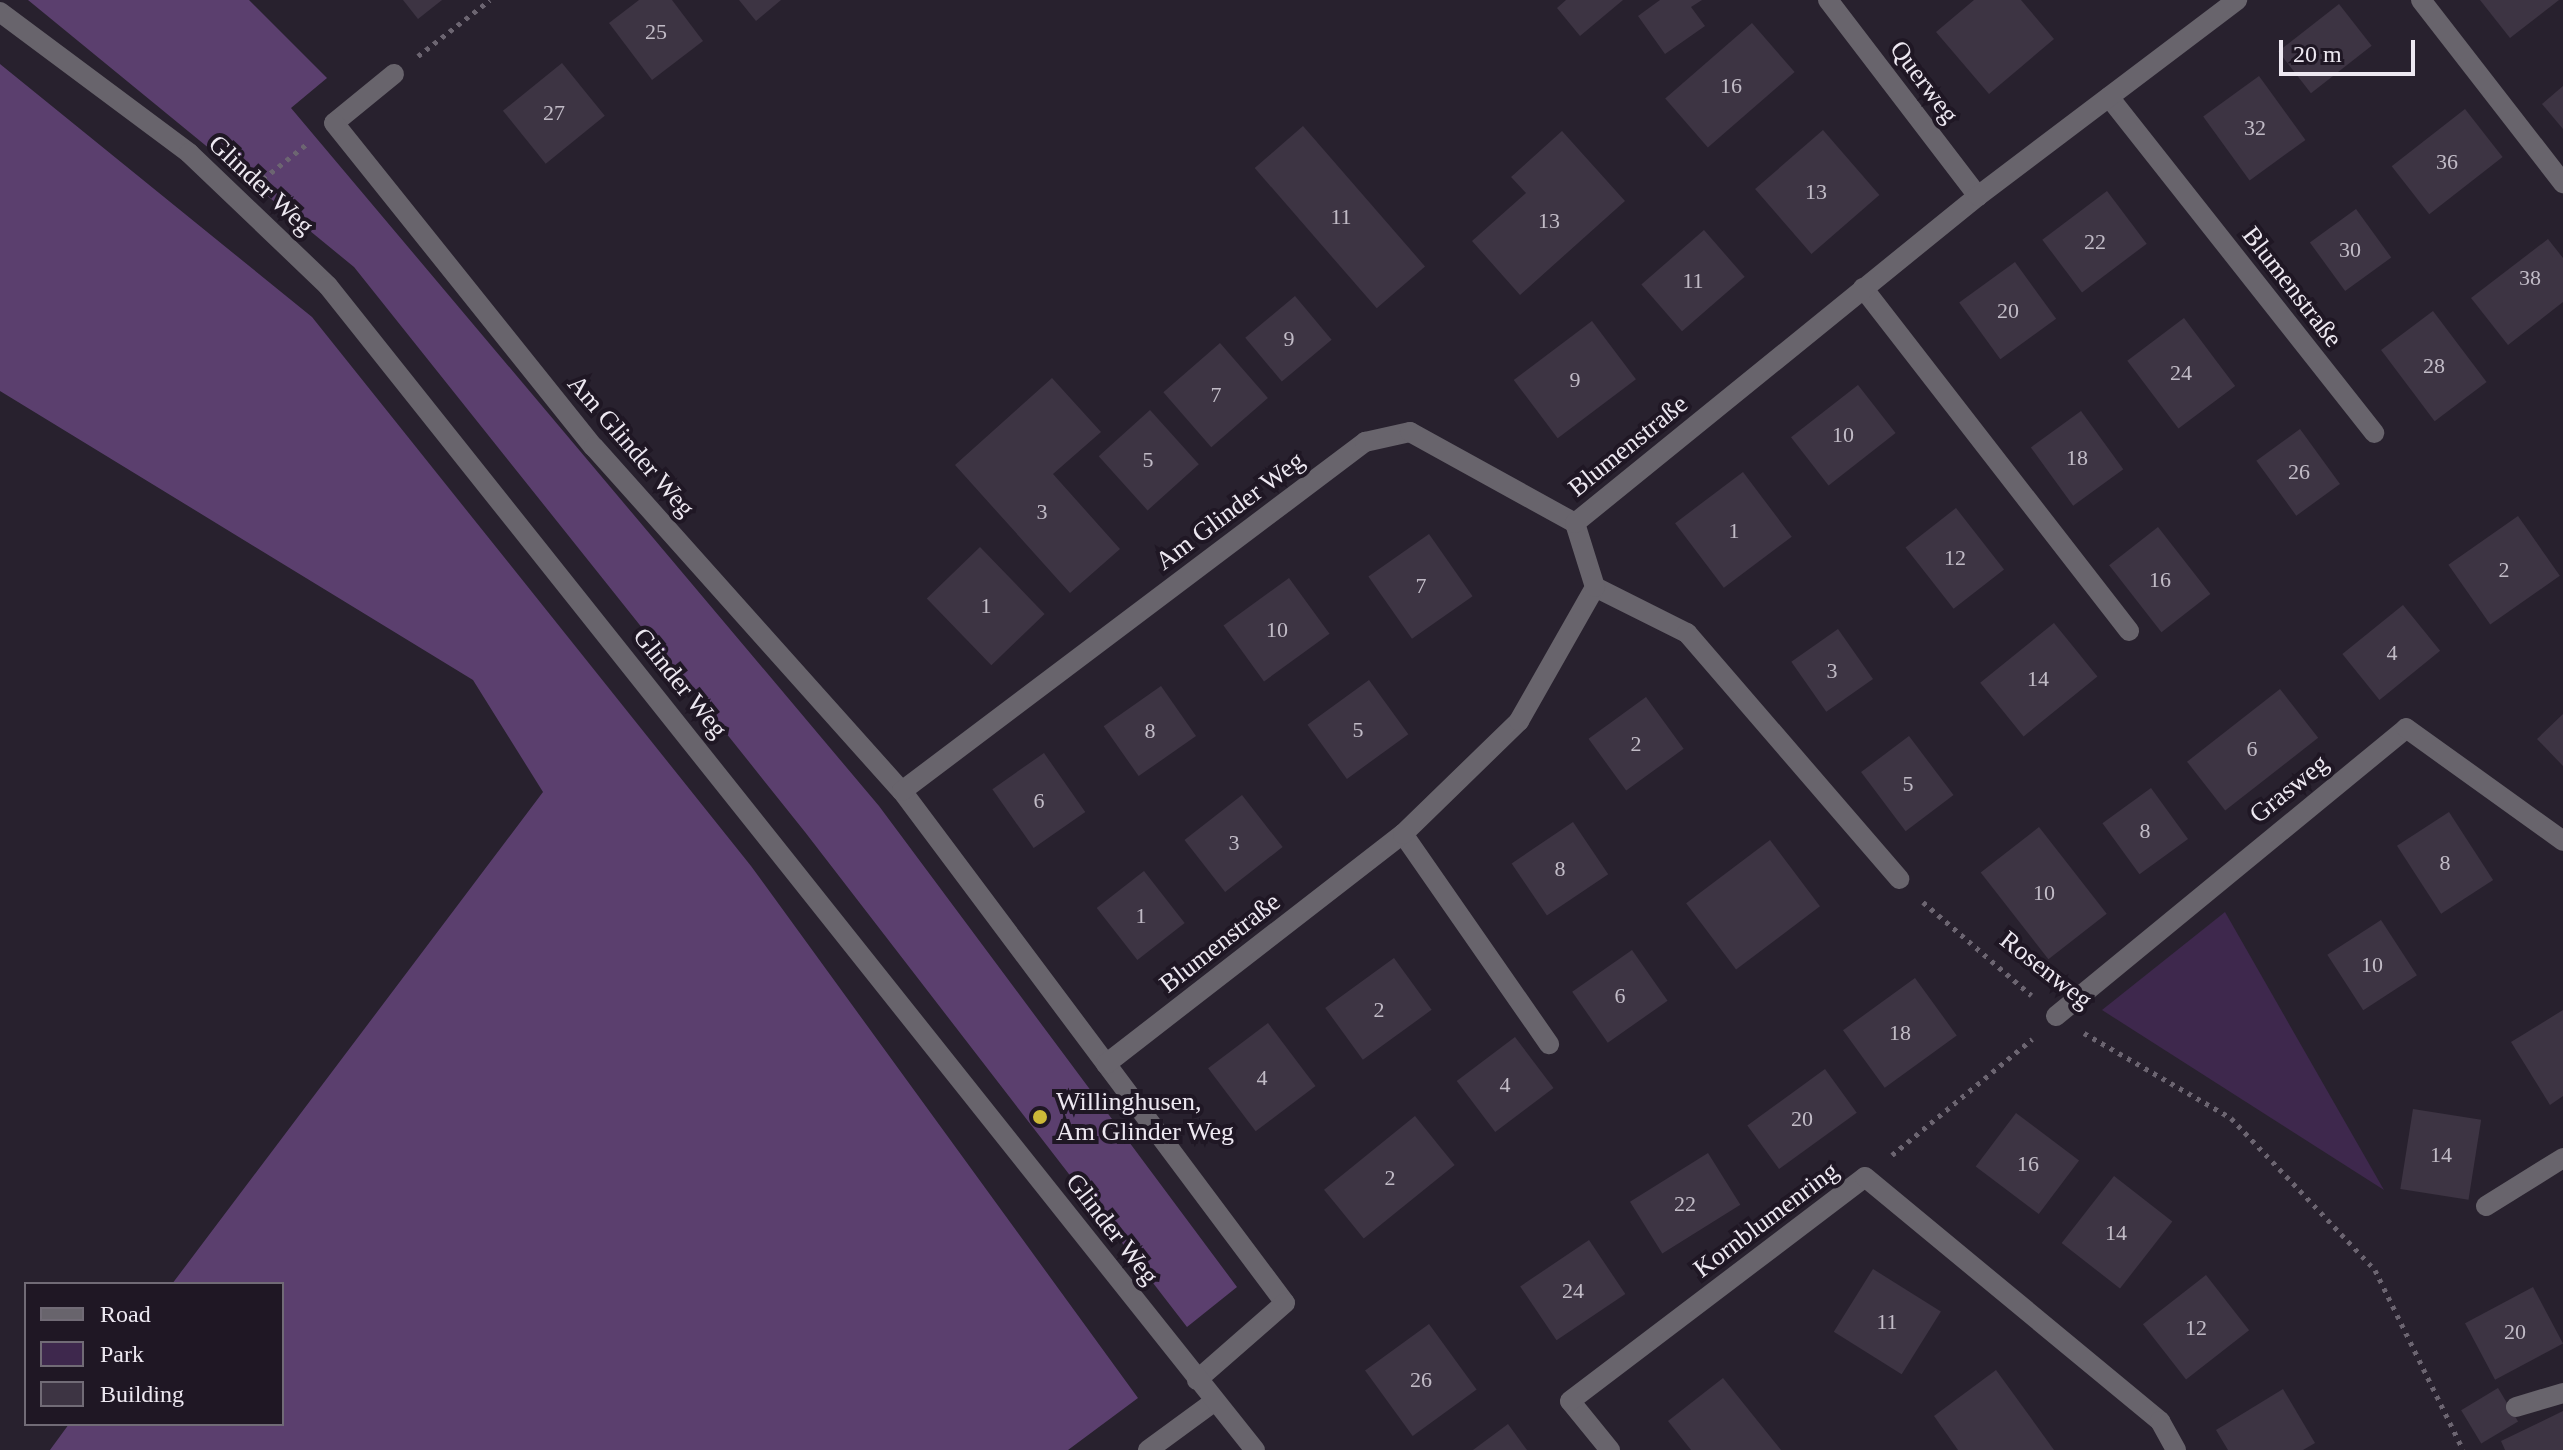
<!DOCTYPE html>
<html>
<head>
<meta charset="utf-8">
<style>
  body { margin:0 }
  #map { position:relative; width:2563px; height:1450px; overflow:hidden; background:#28212e; font-family:"Times New Roman",serif }
  div>[style] { position:absolute }
  .green>* { inset:0; background:#3e284d }
  .forest>* { inset:0; background:#5b3f6e }
  .building>* { inset:0; background:#3d3443; transform-origin:0 0 }
  .path>* { height:5px; margin-top:-2.5px; transform-origin:0; background:repeating-linear-gradient(90deg,#6c6571 0 4px,transparent 0 10px) }
  .service>* { height:20px; margin:-10px; padding:0 10px; transform-origin:10px; border-radius:10px; background:#68646c }
  .minor>* { height:20px; margin:-10px; padding:0 10px; transform-origin:10px; border-radius:10px; background:#68646c }
  .tertiary>* { height:20px; margin:-10px; padding:0 10px; transform-origin:10px; border-radius:10px; background:#68646c }
  .dots>* { width:22px; height:22px; translate:-50% -50%; box-sizing:border-box; border:4px solid #1f1724; border-radius:50% }
  span { translate:-50% -50%; white-space:nowrap; text-align:center; line-height:1.15; -webkit-text-stroke:8px #1f1724; paint-order:stroke }
  .number-label { font-size:22px; color:#c1bbc6 }
  .number-label span { -webkit-text-stroke-width:0 }
  .street-label { font-size:26px; color:#ede8f1 }
  .poi-label { font-size:26px; color:#ede8f1 }
  .left { translate:0 -50%; text-align:left }
  .legend { position:absolute; left:24px; top:1282px; width:260px; height:144px; box-sizing:border-box; background:#1f1724; border:2px solid #716b76; margin:0; padding:10px 14px; list-style:none; font-size:24px; color:#ede8f1 }
  .legend li { display:flex; align-items:center; gap:16px; height:40px }
  .legend b { width:40px; border:2px solid #716b76 }
  .scale { position:absolute; left:2279px; top:40px; width:136px; height:36px; box-sizing:border-box; border:4px solid #ede8f1; border-top:0; padding-left:10px; font-size:24px; line-height:28px; white-space:nowrap; color:#ede8f1; -webkit-text-stroke:6px #1f1724; paint-order:stroke }
</style>
</head>
<body>
<div id="map">
  <div class="green">
    <i style="clip-path:polygon(2225px 912px,2384px 1190px,2102px 1010px)"></i>
  </div>
  <div class="forest">
    <i style="clip-path:polygon(28px 0,249px 0,327px 78px,291px 108px,879px 806px,1237px 1287px,1187px 1327px,805px 832px,354px 267px)"></i>
    <i style="clip-path:polygon(0 64px,312px 317px,751px 866px,1138px 1398px,1068px 1450px,50px 1450px,69px 1424px,282px 1424px,282px 1284px,172px 1284px,543px 792px,473px 680px,0 391px)"></i>
  </div>
  <div class="building">
    <i style="clip-path:polygon(403px 0,442px 0,418px 19px)"></i>
    <i style="clip-path:polygon(639px 0,672px 0,703px 41px,652px 80px,609px 23px)"></i>
    <i style="clip-path:polygon(739px 0,781px 0,756px 21px)"></i>
    <i style="clip-path:polygon(1566px 0,1623px 0,1580px 36px,1557px 8px)"></i>
    <i style="clip-path:polygon(1660px 0,1702px 0,1691px 7px,1705px 26px,1665px 54px,1638px 16px)"></i>
    <i style="clip-path:polygon(1974px 0,2021px 0,2054px 39px,1989px 94px,1936px 32px)"></i>
    <i style="clip-path:polygon(2480px 0,2559px 0,2510px 38px)"></i>
    <i style="left:2339px;top:4px;width:53px;height:77px;rotate:52deg"></i>
    <i style="left:1752px;top:23px;width:65px;height:115px;rotate:49deg"></i>
    <i style="left:562px;top:63px;width:68px;height:76px;rotate:51deg"></i>
    <i style="left:2259px;top:76px;width:79px;height:69px;rotate:54deg"></i>
    <i style="clip-path:polygon(2563px 86px,2563px 129px,2542px 104px)"></i>
    <i style="left:2465px;top:109px;width:61px;height:93px;rotate:52deg"></i>
    <i style="left:1303px;top:126px;width:186px;height:64px;rotate:49deg"></i>
    <i style="left:1823px;top:130px;width:86px;height:90px;rotate:49deg"></i>
    <i style="clip-path:polygon(1562px 131px,1625px 201px,1520px 295px,1472px 241px,1526px 193px,1511px 177px)"></i>
    <i style="left:2107px;top:191px;width:66px;height:81px;rotate:53deg"></i>
    <i style="left:2356px;top:209px;width:60px;height:57px;rotate:54deg"></i>
    <i style="left:1704px;top:230px;width:62px;height:83px;rotate:49deg"></i>
    <i style="clip-path:polygon(2548px 239px,2563px 258px,2563px 302px,2508px 345px,2471px 298px)"></i>
    <i style="left:2015px;top:262px;width:70px;height:69px;rotate:54deg"></i>
    <i style="left:1295px;top:296px;width:57px;height:65px;rotate:50deg"></i>
    <i style="left:2433px;top:311px;width:89px;height:65px;rotate:53deg"></i>
    <i style="left:2184px;top:318px;width:85px;height:71px;rotate:53deg"></i>
    <i style="left:1592px;top:321px;width:73px;height:98px;rotate:53deg"></i>
    <i style="left:1220px;top:343px;width:73px;height:75px;rotate:49deg"></i>
    <i style="clip-path:polygon(1052px 378px,1101px 432px,1053px 474px,1120px 549px,1070px 593px,955px 465px)"></i>
    <i style="left:1858px;top:385px;width:61px;height:85px;rotate:52deg"></i>
    <i style="left:1150px;top:410px;width:73px;height:69px;rotate:48deg"></i>
    <i style="left:2081px;top:411px;width:72px;height:62px;rotate:54deg"></i>
    <i style="left:2300px;top:429px;width:68px;height:54px;rotate:54deg"></i>
    <i style="left:1743px;top:472px;width:81px;height:85px;rotate:53deg"></i>
    <i style="left:1956px;top:508px;width:78px;height:64px;rotate:52deg"></i>
    <i style="left:2518px;top:516px;width:73px;height:85px;rotate:55deg"></i>
    <i style="left:2158px;top:527px;width:85px;height:62px;rotate:52deg"></i>
    <i style="left:1429px;top:534px;width:76px;height:74px;rotate:55deg"></i>
    <i style="left:980px;top:547px;width:93px;height:74px;rotate:46deg"></i>
    <i style="left:1289px;top:578px;width:69px;height:81px;rotate:54deg"></i>
    <i style="left:2403px;top:605px;width:59px;height:78px;rotate:51deg"></i>
    <i style="left:2054px;top:623px;width:69px;height:95px;rotate:51deg"></i>
    <i style="left:1838px;top:629px;width:61px;height:57px;rotate:55deg"></i>
    <i style="left:1369px;top:680px;width:67px;height:76px;rotate:54deg"></i>
    <i style="left:1161px;top:686px;width:61px;height:70px;rotate:55deg"></i>
    <i style="left:2280px;top:689px;width:62px;height:118px;rotate:52deg"></i>
    <i style="left:1646px;top:697px;width:64px;height:71px;rotate:54deg"></i>
    <i style="clip-path:polygon(2563px 714px,2563px 766px,2537px 739px)"></i>
    <i style="left:1909px;top:736px;width:74px;height:60px;rotate:53deg"></i>
    <i style="left:1044px;top:753px;width:72px;height:63px;rotate:55deg"></i>
    <i style="left:2151px;top:788px;width:63px;height:60px;rotate:54deg"></i>
    <i style="left:1242px;top:795px;width:66px;height:73px;rotate:52deg"></i>
    <i style="left:2449px;top:812px;width:81px;height:62px;rotate:57deg"></i>
    <i style="left:1573px;top:822px;width:63px;height:74px;rotate:56deg"></i>
    <i style="left:2039px;top:827px;width:110px;height:74px;rotate:52deg"></i>
    <i style="left:1770px;top:840px;width:83px;height:105px;rotate:53deg"></i>
    <i style="left:1144px;top:871px;width:66px;height:60px;rotate:52deg"></i>
    <i style="left:2381px;top:920px;width:66px;height:64px;rotate:57deg"></i>
    <i style="left:1632px;top:950px;width:62px;height:73px;rotate:55deg"></i>
    <i style="left:1394px;top:958px;width:64px;height:85px;rotate:54deg"></i>
    <i style="left:1915px;top:978px;width:71px;height:89px;rotate:54deg"></i>
    <i style="clip-path:polygon(2563px 1010px,2563px 1096px,2550px 1105px,2511px 1042px)"></i>
    <i style="left:1268px;top:1023px;width:79px;height:75px;rotate:53deg"></i>
    <i style="left:1515px;top:1037px;width:64px;height:73px;rotate:53deg"></i>
    <i style="left:1825px;top:1069px;width:54px;height:96px;rotate:54deg"></i>
    <i style="left:2413px;top:1109px;width:69px;height:81px;rotate:9deg"></i>
    <i style="left:2016px;top:1113px;width:79px;height:67px;rotate:37deg"></i>
    <i style="left:1415px;top:1116px;width:63px;height:117px;rotate:51deg"></i>
    <i style="left:1708px;top:1153px;width:61px;height:92px;rotate:58deg"></i>
    <i style="left:2114px;top:1176px;width:74px;height:85px;rotate:38deg"></i>
    <i style="left:1589px;top:1240px;width:65px;height:83px;rotate:56deg"></i>
    <i style="left:1873px;top:1269px;width:80px;height:74px;rotate:32deg"></i>
    <i style="left:2206px;top:1275px;width:70px;height:80px;rotate:52deg"></i>
    <i style="left:2533px;top:1287px;width:64px;height:77px;rotate:62deg"></i>
    <i style="left:1429px;top:1324px;width:81px;height:79px;rotate:54deg"></i>
    <i style="clip-path:polygon(1996px 1370px,2031px 1418px,2054px 1450px,1958px 1450px,1934px 1416px)"></i>
    <i style="clip-path:polygon(1723px 1378px,1781px 1450px,1691px 1450px,1668px 1421px)"></i>
    <i style="left:2498px;top:1388px;width:39px;height:43px;rotate:59deg"></i>
    <i style="clip-path:polygon(2283px 1389px,2315px 1443px,2303px 1450px,2228px 1450px,2216px 1430px)"></i>
    <i style="clip-path:polygon(2563px 1411px,2563px 1450px,2505px 1450px,2501px 1441px)"></i>
    <i style="clip-path:polygon(1508px 1424px,1527px 1450px,1473px 1450px)"></i>
  </div>
  <div class="path">
    <i style="left:418px;top:56px;width:91px;rotate:-37.9deg"></i>
    <i style="left:263px;top:179px;width:58px;rotate:-38.7deg"></i>
    <i style="left:1923px;top:902px;width:143px;rotate:40.7deg"></i>
    <i style="left:2084px;top:1033px;width:170px;rotate:30deg"></i>
    <i style="left:2231px;top:1118px;width:209px;rotate:46.5deg"></i>
    <i style="left:2375px;top:1270px;width:200px;rotate:63.9deg"></i>
    <i style="left:1892px;top:1155px;width:182px;rotate:-39.6deg"></i>
  </div>
  <div class="service">
    <i style="left:2516px;top:1407px;width:49px;rotate:-16.6deg"></i>
  </div>
  <div class="minor">
    <i style="left:1828px;top:0;width:247px;rotate:52.6deg"></i>
    <i style="left:2421px;top:0;width:232px;rotate:52.2deg"></i>
    <i style="left:394px;top:74px;width:77px;rotate:140.8deg"></i>
    <i style="left:334px;top:123px;width:415px;rotate:51.3deg"></i>
    <i style="left:594px;top:447px;width:462px;rotate:48.2deg"></i>
    <i style="left:902px;top:791px;width:639px;rotate:53.2deg"></i>
    <i style="left:1285px;top:1303px;width:117px;rotate:138.8deg"></i>
    <i style="left:2109px;top:97px;width:428px;rotate:51.7deg"></i>
    <i style="left:1863px;top:288px;width:434px;rotate:52.2deg"></i>
    <i style="left:1595px;top:587px;width:103px;rotate:26.6deg"></i>
    <i style="left:1687px;top:633px;width:325px;rotate:49.2deg"></i>
    <i style="left:902px;top:791px;width:580px;rotate:-37.01deg"></i>
    <i style="left:1365px;top:442px;width:46px;rotate:-12.5deg"></i>
    <i style="left:1410px;top:432px;width:188px;rotate:28.9deg"></i>
    <i style="left:1403px;top:834px;width:256px;rotate:55.2deg"></i>
    <i style="left:2056px;top:1016px;width:453px;rotate:-39.4deg"></i>
    <i style="left:2406px;top:728px;width:193px;rotate:35.7deg"></i>
    <i style="left:1106px;top:1064px;width:376px;rotate:-37.8deg"></i>
    <i style="left:1403px;top:834px;width:162px;rotate:-44.2deg"></i>
    <i style="left:1519px;top:721px;width:154px;rotate:-60.4deg"></i>
    <i style="left:1595px;top:587px;width:67px;rotate:-107.4deg"></i>
    <i style="left:1575px;top:523px;width:519px;rotate:-39.06deg"></i>
    <i style="left:1978px;top:196px;width:325px;rotate:-37.1deg"></i>
    <i style="left:2486px;top:1206px;width:91px;rotate:-31.9deg"></i>
    <i style="left:1148px;top:1450px;width:83px;rotate:-36.2deg"></i>
    <i style="left:1610px;top:1450px;width:63px;rotate:-129.2deg"></i>
    <i style="left:1570px;top:1401px;width:370px;rotate:-37.2deg"></i>
    <i style="left:1865px;top:1177px;width:383px;rotate:39.6deg"></i>
    <i style="left:2160px;top:1421px;width:33px;rotate:61deg"></i>
  </div>
  <div class="tertiary">
    <i style="left:0;top:12px;width:236px;rotate:36.7deg"></i>
    <i style="left:189px;top:153px;width:192px;rotate:43.7deg"></i>
    <i style="left:328px;top:286px;width:1488px;rotate:51.47deg"></i>
  </div>
  <div class="dots">
    <i style="left:1040px;top:1117px;background:#ccb938"></i>
  </div>
  <div class="number-label">
    <span style="left:656px;top:32px">25</span>
    <span style="left:1731px;top:86px">16</span>
    <span style="left:554px;top:113px">27</span>
    <span style="left:2255px;top:128px">32</span>
    <span style="left:2447px;top:162px">36</span>
    <span style="left:1816px;top:192px">13</span>
    <span style="left:1341px;top:217px">11</span>
    <span style="left:1549px;top:221px">13</span>
    <span style="left:2095px;top:242px">22</span>
    <span style="left:2350px;top:250px">30</span>
    <span style="left:2530px;top:278px">38</span>
    <span style="left:1693px;top:281px">11</span>
    <span style="left:2008px;top:311px">20</span>
    <span style="left:1289px;top:339px">9</span>
    <span style="left:2434px;top:366px">28</span>
    <span style="left:2181px;top:373px">24</span>
    <span style="left:1575px;top:380px">9</span>
    <span style="left:1216px;top:395px">7</span>
    <span style="left:1843px;top:435px">10</span>
    <span style="left:2077px;top:458px">18</span>
    <span style="left:1148px;top:460px">5</span>
    <span style="left:2299px;top:472px">26</span>
    <span style="left:1042px;top:512px">3</span>
    <span style="left:1734px;top:531px">1</span>
    <span style="left:1955px;top:558px">12</span>
    <span style="left:2504px;top:570px">2</span>
    <span style="left:2160px;top:580px">16</span>
    <span style="left:1421px;top:586px">7</span>
    <span style="left:986px;top:606px">1</span>
    <span style="left:1277px;top:630px">10</span>
    <span style="left:2392px;top:653px">4</span>
    <span style="left:1832px;top:671px">3</span>
    <span style="left:2038px;top:679px">14</span>
    <span style="left:1358px;top:730px">5</span>
    <span style="left:1150px;top:731px">8</span>
    <span style="left:1636px;top:744px">2</span>
    <span style="left:2252px;top:749px">6</span>
    <span style="left:1908px;top:784px">5</span>
    <span style="left:1039px;top:801px">6</span>
    <span style="left:2145px;top:831px">8</span>
    <span style="left:1234px;top:843px">3</span>
    <span style="left:2445px;top:863px">8</span>
    <span style="left:1560px;top:869px">8</span>
    <span style="left:2044px;top:893px">10</span>
    <span style="left:1141px;top:916px">1</span>
    <span style="left:2372px;top:965px">10</span>
    <span style="left:1620px;top:996px">6</span>
    <span style="left:1379px;top:1010px">2</span>
    <span style="left:1900px;top:1033px">18</span>
    <span style="left:1262px;top:1078px">4</span>
    <span style="left:1505px;top:1085px">4</span>
    <span style="left:1802px;top:1119px">20</span>
    <span style="left:2441px;top:1155px">14</span>
    <span style="left:2028px;top:1164px">16</span>
    <span style="left:1390px;top:1178px">2</span>
    <span style="left:1685px;top:1204px">22</span>
    <span style="left:2116px;top:1233px">14</span>
    <span style="left:1573px;top:1291px">24</span>
    <span style="left:1887px;top:1322px">11</span>
    <span style="left:2196px;top:1328px">12</span>
    <span style="left:2515px;top:1332px">20</span>
    <span style="left:1421px;top:1380px">26</span>
  </div>
  <div class="street-label">
    <span style="left:1924px;top:82px;rotate:53deg">Querweg</span>
    <span style="left:261px;top:185px;rotate:43deg">Glinder Weg</span>
    <span style="left:2292px;top:287px;rotate:52deg">Blumenstraße</span>
    <span style="left:631px;top:446px;rotate:49deg">Am Glinder Weg</span>
    <span style="left:1628px;top:446px;rotate:-39deg">Blumenstraße</span>
    <span style="left:1230px;top:511px;rotate:-37deg">Am Glinder Weg</span>
    <span style="left:680px;top:683px;rotate:51deg">Glinder Weg</span>
    <span style="left:2289px;top:789px;rotate:-39deg">Grasweg</span>
    <span style="left:1220px;top:943px;rotate:-38deg">Blumenstraße</span>
    <span style="left:2046px;top:970px;rotate:38deg">Rosenweg</span>
    <span style="left:1766px;top:1220px;rotate:-37deg">Kornblumenring</span>
    <span style="left:1112px;top:1229px;rotate:52deg">Glinder Weg</span>
  </div>
  <div class="poi-label">
    <span class="left" style="left:1056px;top:1117px">Willinghusen,<br>Am Glinder Weg</span>
  </div>
  <ul class="legend">
  <li><b style="height:10px;background:#68646c"></b>Road</li>
  <li><b style="height:22px;background:#3e284d"></b>Park</li>
  <li><b style="height:22px;background:#3d3443"></b>Building</li>
  </ul>
  <div class="scale">20 m</div>
</div>
</body>
</html>
